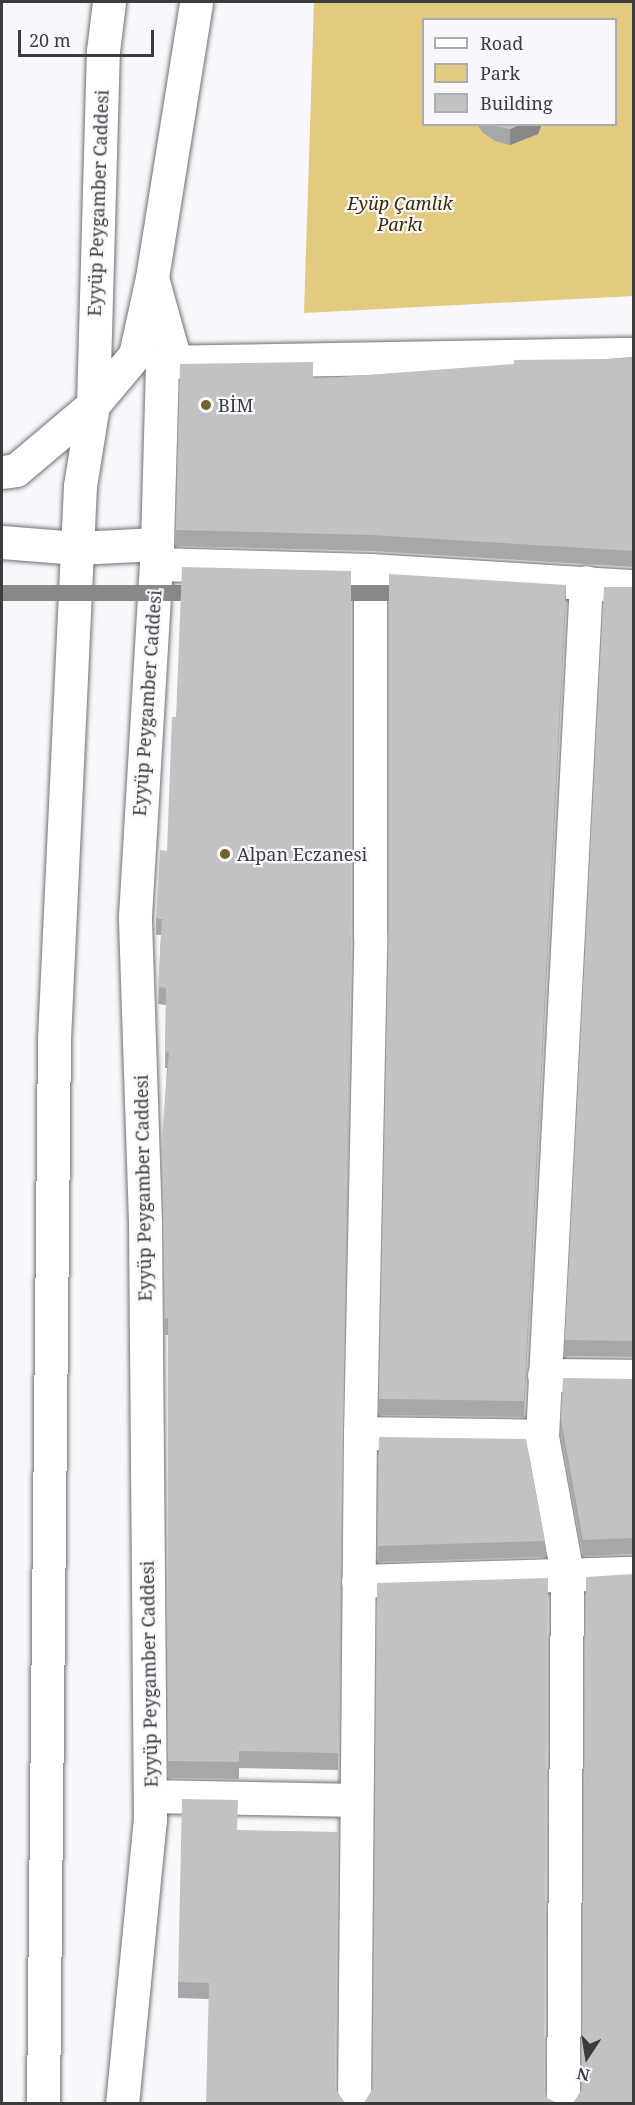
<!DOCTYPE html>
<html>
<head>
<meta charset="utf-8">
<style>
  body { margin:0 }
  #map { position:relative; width:635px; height:2105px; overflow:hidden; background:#f9f7fb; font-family:"Noto Serif",serif }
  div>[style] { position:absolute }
  .green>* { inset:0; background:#e2ca7e }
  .roads { filter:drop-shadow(0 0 2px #717074) drop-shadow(0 0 2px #717074) }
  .minor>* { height:33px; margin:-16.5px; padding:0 16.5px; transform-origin:16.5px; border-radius:16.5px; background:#fff }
  .tertiary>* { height:33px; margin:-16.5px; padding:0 16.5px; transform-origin:16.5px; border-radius:16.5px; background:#fff }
  .secondary>* { height:33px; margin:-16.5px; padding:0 16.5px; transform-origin:16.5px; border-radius:16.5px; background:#fff }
  .wall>* { inset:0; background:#a7a6a9 }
  .shaded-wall>* { inset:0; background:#888789; transform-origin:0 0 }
  .building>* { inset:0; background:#c2c1c4 }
  .dots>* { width:16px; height:16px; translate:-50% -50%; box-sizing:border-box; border:3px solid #f9f7fb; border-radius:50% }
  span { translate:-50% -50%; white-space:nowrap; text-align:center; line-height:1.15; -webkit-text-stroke:4.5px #f9f7fb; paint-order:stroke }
  .street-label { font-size:18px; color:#3c3b3d }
  .park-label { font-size:18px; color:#392d01; font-style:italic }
  .poi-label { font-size:18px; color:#3c3b3d }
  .left { translate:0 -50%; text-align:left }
  .frame { position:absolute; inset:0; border:3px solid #3c3b3d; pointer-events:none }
  .legend { position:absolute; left:422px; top:18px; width:195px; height:108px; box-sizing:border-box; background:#f9f7fb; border:2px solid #adacaf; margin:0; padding:8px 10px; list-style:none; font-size:18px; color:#3c3b3d }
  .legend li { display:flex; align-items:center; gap:12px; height:30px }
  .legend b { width:30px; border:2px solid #adacaf }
  .north { position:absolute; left:557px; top:2027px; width:60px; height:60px; -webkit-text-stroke:4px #f9f7fb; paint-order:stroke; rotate:192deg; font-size:16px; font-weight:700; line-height:24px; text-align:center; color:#3c3b3d }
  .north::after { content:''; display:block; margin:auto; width:21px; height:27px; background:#3c3b3d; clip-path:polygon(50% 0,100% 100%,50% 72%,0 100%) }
  .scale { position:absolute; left:18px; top:30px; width:136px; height:27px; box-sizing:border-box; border:3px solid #3c3b3d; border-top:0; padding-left:8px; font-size:18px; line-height:21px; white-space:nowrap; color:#3c3b3d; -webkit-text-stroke:4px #f9f7fb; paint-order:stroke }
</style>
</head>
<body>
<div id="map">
  <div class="green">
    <i style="clip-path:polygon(evenodd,314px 2px,633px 2px,633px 296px,304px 313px,314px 2px,424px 20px,616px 20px,616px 124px,424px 124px,424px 20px)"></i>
  </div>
  <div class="roads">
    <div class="minor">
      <i style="left:162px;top:362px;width:472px;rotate:-1deg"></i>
      <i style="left:156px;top:564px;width:214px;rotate:1.6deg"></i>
      <i style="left:370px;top:570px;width:264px;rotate:3.5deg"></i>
      <i style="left:544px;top:1375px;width:90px;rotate:0.6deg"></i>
      <i style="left:360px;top:1433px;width:182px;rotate:0.9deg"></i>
      <i style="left:358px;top:1581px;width:276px;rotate:-1.7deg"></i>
      <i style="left:150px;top:1796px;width:206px;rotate:1.1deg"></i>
      <i style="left:354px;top:2104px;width:671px;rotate:-89.49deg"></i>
      <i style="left:360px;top:1433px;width:497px;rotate:-88.8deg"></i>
      <i style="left:370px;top:936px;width:366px;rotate:-90deg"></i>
      <i style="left:563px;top:2104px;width:530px;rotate:-89.57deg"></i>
      <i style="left:567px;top:1574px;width:140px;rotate:-100.3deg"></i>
      <i style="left:542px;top:1436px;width:855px;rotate:-87.05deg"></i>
    </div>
    <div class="tertiary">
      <i style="left:2px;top:472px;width:14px;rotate:-8deg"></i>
      <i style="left:16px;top:470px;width:101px;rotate:-40.2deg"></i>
      <i style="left:93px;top:405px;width:65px;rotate:-50deg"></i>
      <i style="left:135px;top:355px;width:75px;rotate:-77.6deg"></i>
      <i style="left:2px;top:542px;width:75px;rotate:4.6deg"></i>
      <i style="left:77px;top:548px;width:80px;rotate:-2.9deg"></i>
      <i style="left:43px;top:2104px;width:1065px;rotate:-89.41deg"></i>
      <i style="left:54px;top:1039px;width:554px;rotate:-87.31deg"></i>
      <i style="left:80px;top:486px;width:82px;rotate:-80.9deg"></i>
      <i style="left:122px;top:2104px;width:285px;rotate:-84.4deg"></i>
      <i style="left:150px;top:1820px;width:598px;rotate:-90.48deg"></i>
      <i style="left:145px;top:1222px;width:306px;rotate:-91.9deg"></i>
      <i style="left:135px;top:916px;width:373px;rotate:-86.6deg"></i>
      <i style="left:157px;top:544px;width:182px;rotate:-88.4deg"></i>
      <i style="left:162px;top:362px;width:16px;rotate:-50deg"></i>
      <i style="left:172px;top:350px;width:75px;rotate:-105.5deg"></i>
    </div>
    <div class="secondary">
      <i style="left:152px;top:278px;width:279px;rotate:-80.9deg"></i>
      <i style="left:93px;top:405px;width:354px;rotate:-88.4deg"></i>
      <i style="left:103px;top:51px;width:49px;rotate:-83deg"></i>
    </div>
  </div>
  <div class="wall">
    <i style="clip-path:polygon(477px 124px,542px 124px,538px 134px,510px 145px,495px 141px,482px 132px)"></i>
    <i style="clip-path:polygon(633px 357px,633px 567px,371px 551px,176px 546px,176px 530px,313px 379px,607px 359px)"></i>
    <i style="clip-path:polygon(633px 587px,633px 1357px,565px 1356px,565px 1340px)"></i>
    <i style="clip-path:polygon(566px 601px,524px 1417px,379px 1415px,379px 1399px)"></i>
    <i style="clip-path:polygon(156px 918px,351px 936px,338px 1770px,239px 1768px,239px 1779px,168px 1778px,168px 1335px,165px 1335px,162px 1153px,167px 1068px,165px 1068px,166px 1005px,158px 1004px,161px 935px,156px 935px)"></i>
    <i style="clip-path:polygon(633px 1379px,633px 1554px,583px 1556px,561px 1435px,561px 1419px)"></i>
    <i style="clip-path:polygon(379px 1437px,545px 1541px,545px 1557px,378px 1562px)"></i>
    <i style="clip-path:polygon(238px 1830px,335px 2088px,209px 1999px,178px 1998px,178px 1982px)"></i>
  </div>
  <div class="shaded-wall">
    <i style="clip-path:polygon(522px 124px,542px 124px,538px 134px,510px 145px,510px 129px)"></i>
    <i style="left:566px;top:585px;width:16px;height:817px;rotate:90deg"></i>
  </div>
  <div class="building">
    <i style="clip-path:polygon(493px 124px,522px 124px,510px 129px,495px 126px)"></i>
    <i style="clip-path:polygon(633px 357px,633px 551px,371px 535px,176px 530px,180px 364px,313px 362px,313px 379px,514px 364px,514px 360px,607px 359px)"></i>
    <i style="clip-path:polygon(182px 567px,351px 571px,351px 919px,338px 1753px,239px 1751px,239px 1762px,168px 1761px,168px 1318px,165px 1318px,162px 1136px,169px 1052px,165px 1051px,166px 988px,158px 987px,162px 918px,156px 918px,160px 850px,167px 851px,172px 717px,176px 717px)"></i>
    <i style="clip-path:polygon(389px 574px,566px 585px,524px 1401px,379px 1399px,389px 920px)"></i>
    <i style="clip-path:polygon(604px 587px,633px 587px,633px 1341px,565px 1340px)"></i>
    <i style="clip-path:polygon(563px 1378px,633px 1379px,633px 1538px,583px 1540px,561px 1419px)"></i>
    <i style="clip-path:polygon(379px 1437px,526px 1439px,545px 1541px,378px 1546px)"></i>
    <i style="clip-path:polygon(633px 1574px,633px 2103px,573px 2103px,582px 2089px,586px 1577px)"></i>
    <i style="clip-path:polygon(548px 1578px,544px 2088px,547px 2098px,557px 2103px,364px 2103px,373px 2088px,377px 1583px)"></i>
    <i style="clip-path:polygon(182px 1799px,238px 1800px,237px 1830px,338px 1832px,335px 2088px,345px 2103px,206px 2103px,209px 1983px,178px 1982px)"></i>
  </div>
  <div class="dots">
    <i style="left:206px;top:405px;background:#70612e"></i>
    <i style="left:225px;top:854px;background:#70612e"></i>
  </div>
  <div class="street-label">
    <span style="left:98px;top:203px;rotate:-88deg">Eyyüp Peygamber Caddesi</span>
    <span style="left:147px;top:703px;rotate:-86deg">Eyyüp Peygamber Caddesi</span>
    <span style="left:143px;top:1188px;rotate:-91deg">Eyyüp Peygamber Caddesi</span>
    <span style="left:149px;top:1674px;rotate:-91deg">Eyyüp Peygamber Caddesi</span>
  </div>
  <div class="park-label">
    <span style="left:400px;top:214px">Eyüp Çamlık<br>Parkı</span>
  </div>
  <div class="poi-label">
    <span class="left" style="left:218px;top:405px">BİM</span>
    <span class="left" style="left:237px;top:854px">Alpan Eczanesi</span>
  </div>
  <div class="frame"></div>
  <ul class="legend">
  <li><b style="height:8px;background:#fff"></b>Road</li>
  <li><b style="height:16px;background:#e2ca7e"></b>Park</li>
  <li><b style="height:16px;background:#c2c1c4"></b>Building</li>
  </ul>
  <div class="north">N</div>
  <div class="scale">20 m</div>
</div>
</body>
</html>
